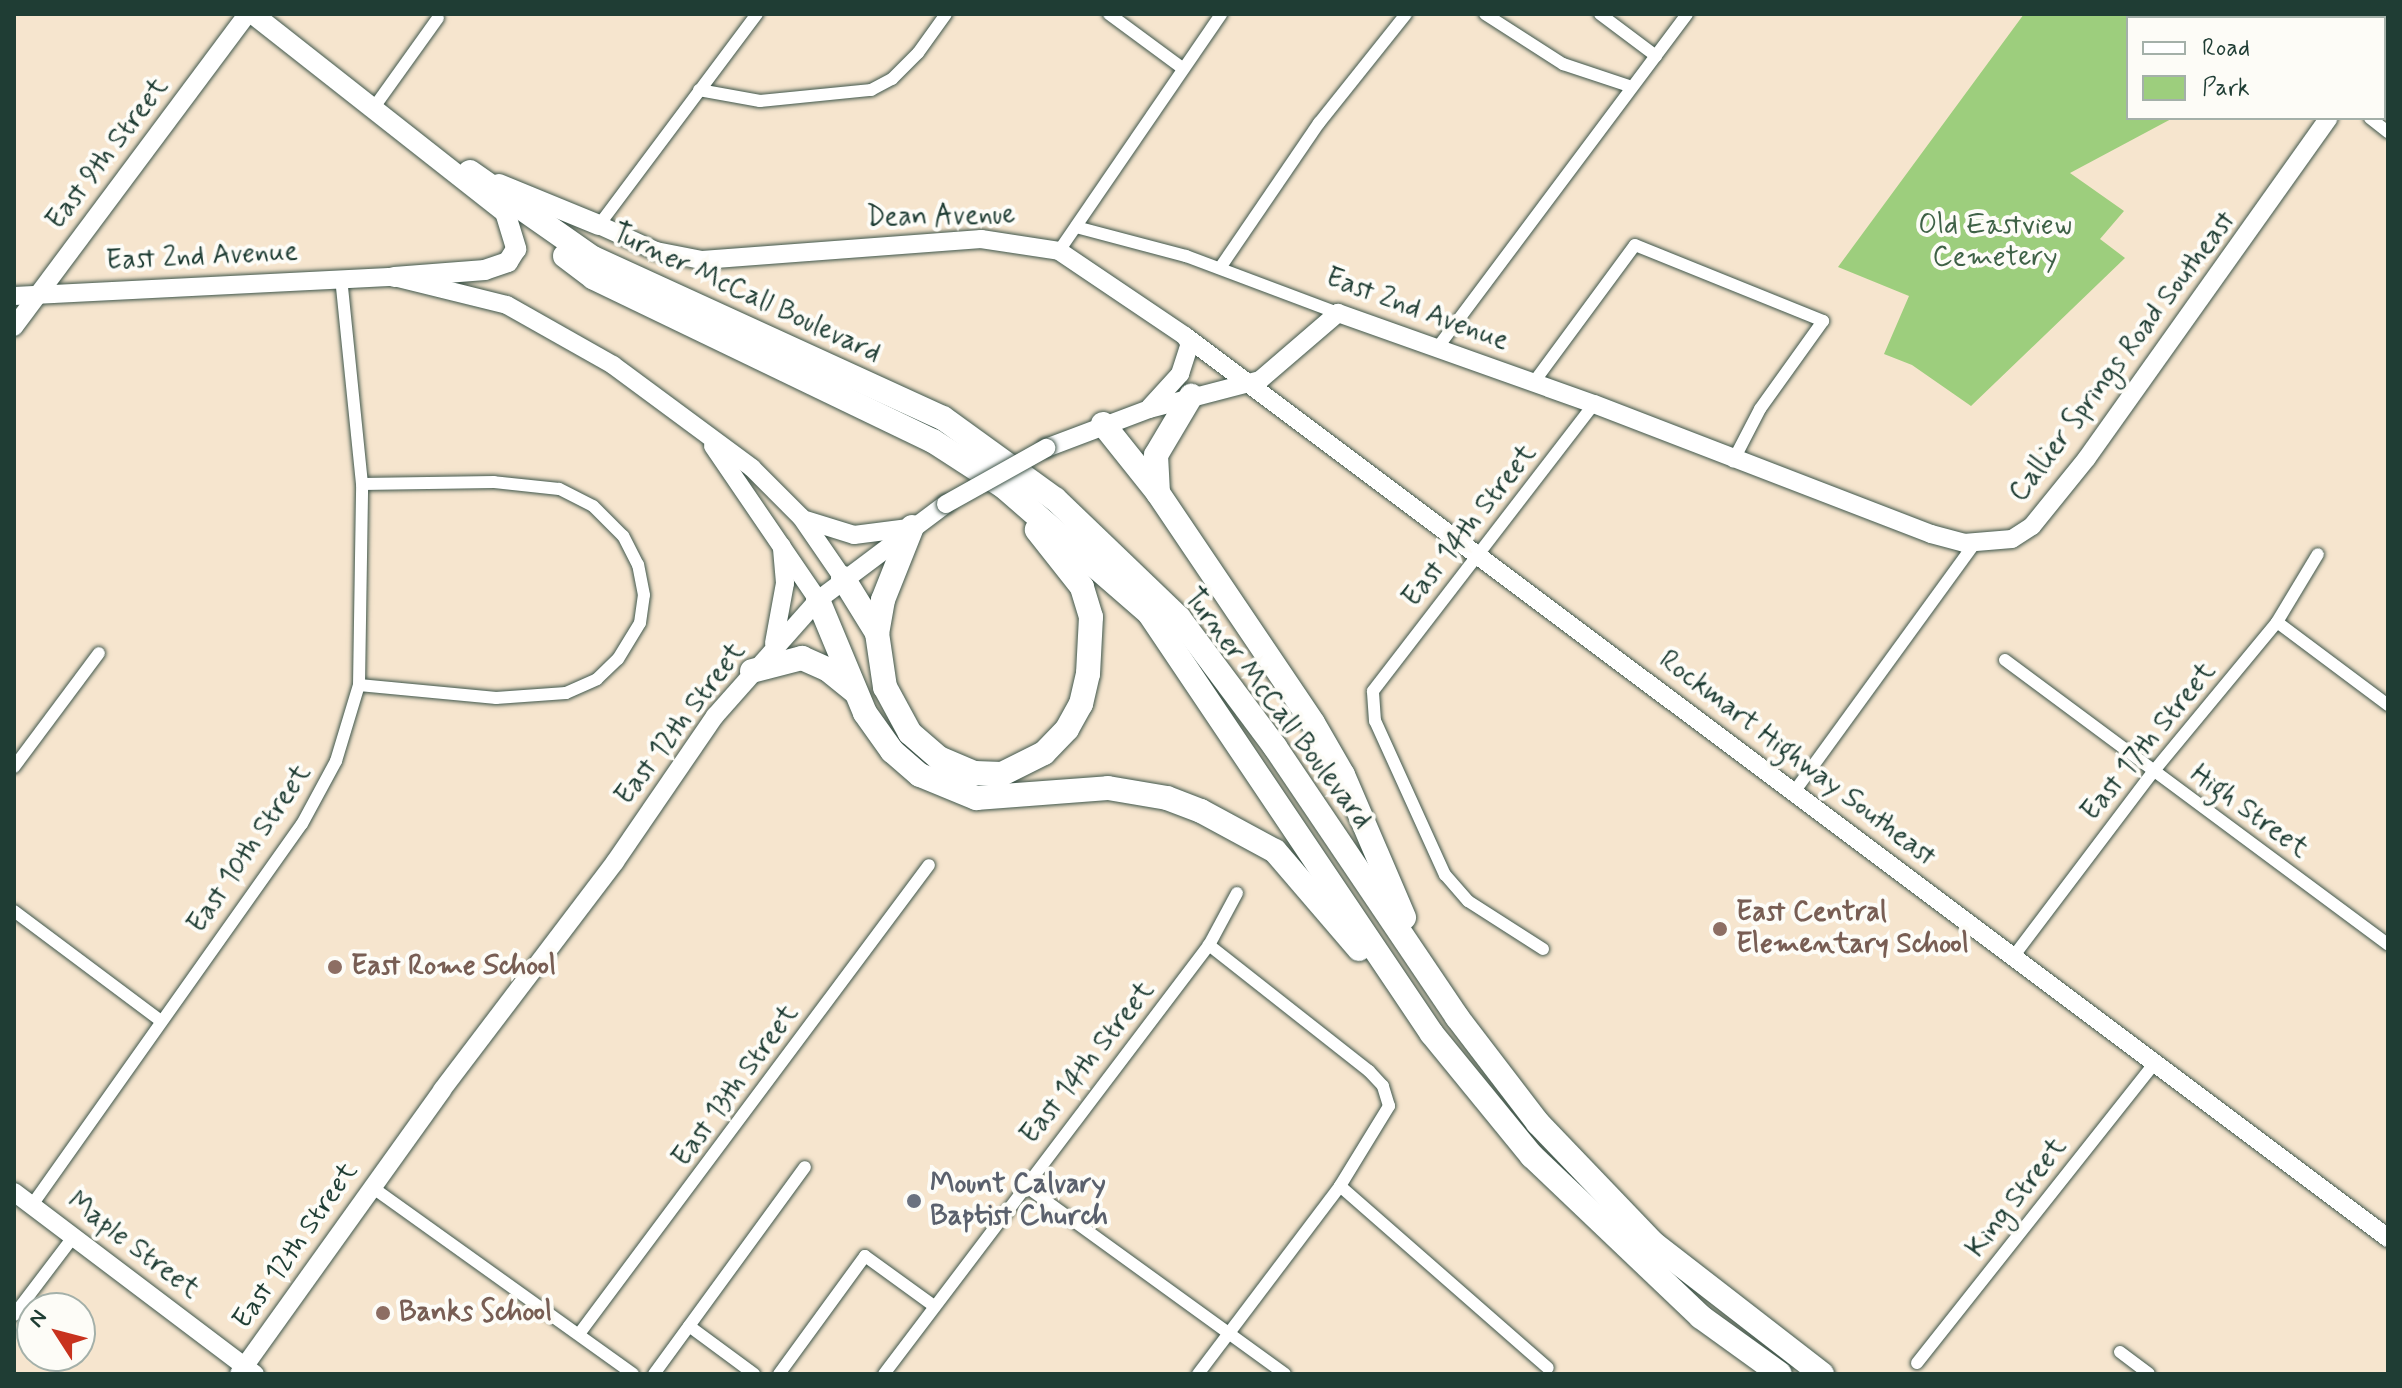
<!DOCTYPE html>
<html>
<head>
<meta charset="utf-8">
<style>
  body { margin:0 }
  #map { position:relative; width:2402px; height:1388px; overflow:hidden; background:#f6e5ce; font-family:Mynerve,sans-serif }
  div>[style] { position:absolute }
  .green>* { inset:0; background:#9dce7d }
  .roads { filter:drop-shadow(0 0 2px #3f564b) drop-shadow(0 0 2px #3f564b) }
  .street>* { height:12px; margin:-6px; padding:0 6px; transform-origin:6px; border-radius:6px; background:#fff }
  .secondary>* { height:18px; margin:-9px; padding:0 9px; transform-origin:9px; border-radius:9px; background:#fff }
  .primary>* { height:20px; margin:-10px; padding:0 10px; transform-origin:10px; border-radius:10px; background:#fff }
  .highway>* { height:24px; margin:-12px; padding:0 12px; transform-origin:12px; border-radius:12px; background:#fff }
  .bridges { filter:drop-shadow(0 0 2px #3f564b) drop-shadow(0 0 2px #3f564b) }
  .secondary-bridge>* { height:18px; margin:-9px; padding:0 9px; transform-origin:9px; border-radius:9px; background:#fff }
  .dots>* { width:22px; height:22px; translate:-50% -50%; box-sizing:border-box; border:4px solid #fdfcf7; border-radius:50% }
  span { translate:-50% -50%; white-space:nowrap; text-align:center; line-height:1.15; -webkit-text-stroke:8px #fdfcf7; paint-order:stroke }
  .street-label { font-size:28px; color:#1f3d34 }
  .park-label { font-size:28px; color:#3e6146 }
  .education-label { font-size:28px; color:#785e54; font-weight:700 }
  .left { translate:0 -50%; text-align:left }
  .worship-label { font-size:28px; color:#5b616d; font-weight:700 }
  .frame { position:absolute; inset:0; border:16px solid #1f3d34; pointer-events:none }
  .legend { position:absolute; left:2126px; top:16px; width:260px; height:104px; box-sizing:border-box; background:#fdfcf7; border:2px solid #a4b0a9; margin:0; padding:10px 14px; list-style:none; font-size:24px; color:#1f3d34 }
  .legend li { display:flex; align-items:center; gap:16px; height:40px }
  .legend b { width:40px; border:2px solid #a4b0a9 }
  .north { position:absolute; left:16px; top:1292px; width:80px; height:80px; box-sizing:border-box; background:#fdfcf7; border:2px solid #a4b0a9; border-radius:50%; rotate:306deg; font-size:22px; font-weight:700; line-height:32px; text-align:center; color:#1f3d34 }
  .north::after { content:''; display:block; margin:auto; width:28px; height:36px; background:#c8321e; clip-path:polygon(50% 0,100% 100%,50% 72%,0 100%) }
</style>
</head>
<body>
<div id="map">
  <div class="green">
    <i style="clip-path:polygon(2024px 14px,2145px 14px,2149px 18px,2128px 18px,2128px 118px,2173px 118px,2070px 173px,2124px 211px,2100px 239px,2125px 258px,1971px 406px,1912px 365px,1884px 354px,1909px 296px,1838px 267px)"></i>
  </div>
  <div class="roads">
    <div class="street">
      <i style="left:1109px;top:14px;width:89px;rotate:36.4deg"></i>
      <i style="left:1485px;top:14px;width:93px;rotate:32.7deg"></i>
      <i style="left:1563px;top:64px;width:70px;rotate:18.4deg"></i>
      <i style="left:1600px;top:14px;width:70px;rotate:36.9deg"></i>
      <i style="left:699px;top:90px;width:62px;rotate:10.2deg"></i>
      <i style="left:760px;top:101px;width:112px;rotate:-5.7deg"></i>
      <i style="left:871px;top:90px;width:24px;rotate:-28deg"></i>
      <i style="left:892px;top:79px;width:37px;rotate:-45deg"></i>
      <i style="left:918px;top:53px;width:48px;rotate:-54.3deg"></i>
      <i style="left:375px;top:106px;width:108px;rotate:-54.4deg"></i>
      <i style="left:2370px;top:118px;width:23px;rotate:38deg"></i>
      <i style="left:599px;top:225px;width:264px;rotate:-53.2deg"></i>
      <i style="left:1076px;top:227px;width:114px;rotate:14.8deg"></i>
      <i style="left:1186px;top:256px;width:162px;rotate:20.6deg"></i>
      <i style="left:1059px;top:251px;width:287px;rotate:-55.6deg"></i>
      <i style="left:1220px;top:268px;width:176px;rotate:-55.7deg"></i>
      <i style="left:1319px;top:123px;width:139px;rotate:-51.4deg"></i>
      <i style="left:1438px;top:347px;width:416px;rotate:-53.2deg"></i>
      <i style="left:1534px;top:382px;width:170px;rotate:-53.6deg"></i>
      <i style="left:1635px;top:245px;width:203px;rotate:22deg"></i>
      <i style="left:1823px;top:321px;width:108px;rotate:125.6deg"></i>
      <i style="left:1760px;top:409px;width:59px;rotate:117.4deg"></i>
      <i style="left:2277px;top:622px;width:139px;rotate:36.8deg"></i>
      <i style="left:2005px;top:660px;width:477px;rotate:36.6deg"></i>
      <i style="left:359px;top:685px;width:138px;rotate:5.4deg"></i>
      <i style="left:496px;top:698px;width:70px;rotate:-4.1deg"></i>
      <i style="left:566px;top:693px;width:34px;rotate:-24deg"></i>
      <i style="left:597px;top:679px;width:29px;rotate:-44deg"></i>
      <i style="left:618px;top:659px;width:42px;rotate:-58.6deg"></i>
      <i style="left:640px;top:623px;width:28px;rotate:-82deg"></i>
      <i style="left:644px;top:595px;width:31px;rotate:-101deg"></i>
      <i style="left:638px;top:565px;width:33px;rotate:-117deg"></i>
      <i style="left:623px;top:536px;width:42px;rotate:-135deg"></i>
      <i style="left:593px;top:506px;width:38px;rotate:-153deg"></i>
      <i style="left:559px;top:489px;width:65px;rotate:-173.9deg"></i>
      <i style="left:494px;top:482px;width:132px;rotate:179.1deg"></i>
      <i style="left:14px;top:767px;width:142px;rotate:-53.3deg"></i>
      <i style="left:1794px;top:792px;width:308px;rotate:-54deg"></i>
      <i style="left:14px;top:911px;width:184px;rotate:36.8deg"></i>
      <i style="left:1543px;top:949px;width:89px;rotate:-147.4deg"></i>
      <i style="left:1468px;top:901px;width:35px;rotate:-131deg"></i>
      <i style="left:1445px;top:875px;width:169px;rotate:-114.4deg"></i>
      <i style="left:1375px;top:721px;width:30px;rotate:-94deg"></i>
      <i style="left:1373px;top:691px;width:362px;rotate:-52.4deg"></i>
      <i style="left:2013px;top:957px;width:232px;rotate:-52.9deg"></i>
      <i style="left:2153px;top:772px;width:195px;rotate:-50.4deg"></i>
      <i style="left:2277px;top:622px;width:79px;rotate:-58.9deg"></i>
      <i style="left:1024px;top:1185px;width:322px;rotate:35.9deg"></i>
      <i style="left:1340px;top:1186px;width:276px;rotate:41.2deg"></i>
      <i style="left:372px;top:1187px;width:321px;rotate:35.6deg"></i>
      <i style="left:32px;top:1205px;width:467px;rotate:-54.7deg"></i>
      <i style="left:302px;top:824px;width:72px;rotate:-61.6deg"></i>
      <i style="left:336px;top:761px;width:79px;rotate:-73.2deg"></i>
      <i style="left:359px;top:685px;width:201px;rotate:-89.1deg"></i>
      <i style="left:362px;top:484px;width:208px;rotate:-95.8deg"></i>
      <i style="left:14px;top:1315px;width:99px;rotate:-52.8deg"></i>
      <i style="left:689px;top:1326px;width:81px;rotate:36.4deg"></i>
      <i style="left:579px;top:1334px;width:585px;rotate:-53.27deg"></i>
      <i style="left:2120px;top:1352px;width:36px;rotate:37deg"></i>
      <i style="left:1917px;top:1363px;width:383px;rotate:-51.6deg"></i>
      <i style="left:654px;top:1374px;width:256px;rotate:-53.9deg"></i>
      <i style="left:779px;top:1374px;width:146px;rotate:-53.9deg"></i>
      <i style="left:865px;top:1256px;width:85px;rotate:35.9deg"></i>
      <i style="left:884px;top:1374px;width:538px;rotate:-52.85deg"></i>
      <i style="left:1209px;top:945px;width:59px;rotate:-61.7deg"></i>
      <i style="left:1198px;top:1374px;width:236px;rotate:-52.9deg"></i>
      <i style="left:1340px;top:1186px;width:94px;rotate:-58.5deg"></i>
      <i style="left:1389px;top:1106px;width:21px;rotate:-107deg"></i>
      <i style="left:1383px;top:1086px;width:21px;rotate:-133deg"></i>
      <i style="left:1369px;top:1071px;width:204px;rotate:-141.8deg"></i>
    </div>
    <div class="secondary">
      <i style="left:2384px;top:38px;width:7px;rotate:-56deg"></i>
      <i style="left:599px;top:225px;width:63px;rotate:24.5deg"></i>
      <i style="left:656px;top:251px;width:47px;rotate:11.1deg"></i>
      <i style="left:702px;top:260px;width:280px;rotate:-4.3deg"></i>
      <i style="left:981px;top:239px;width:79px;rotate:8.7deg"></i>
      <i style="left:1059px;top:251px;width:152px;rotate:34deg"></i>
      <i style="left:1185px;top:336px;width:1504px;rotate:36.86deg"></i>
      <i style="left:14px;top:296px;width:380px;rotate:-2.9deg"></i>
      <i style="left:394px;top:277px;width:116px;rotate:13.9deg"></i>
      <i style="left:507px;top:305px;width:122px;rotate:29.5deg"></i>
      <i style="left:613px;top:365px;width:173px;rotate:36.5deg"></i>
      <i style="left:752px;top:468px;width:69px;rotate:45deg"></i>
      <i style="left:801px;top:517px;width:74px;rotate:55.5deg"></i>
      <i style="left:14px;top:327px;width:390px;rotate:-53.3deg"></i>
      <i style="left:1150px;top:407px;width:45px;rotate:-47.7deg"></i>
      <i style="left:1180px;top:374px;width:32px;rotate:-72deg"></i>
      <i style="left:1190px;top:344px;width:9px;rotate:-122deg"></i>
      <i style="left:713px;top:446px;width:186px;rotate:55.7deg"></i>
      <i style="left:1046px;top:448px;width:110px;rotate:-20.7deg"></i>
      <i style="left:1149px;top:409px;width:115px;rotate:-14.6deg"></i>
      <i style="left:1260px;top:380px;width:103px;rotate:-40.7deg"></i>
      <i style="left:1338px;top:313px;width:272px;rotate:19.6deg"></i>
      <i style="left:1594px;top:404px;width:361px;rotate:21.1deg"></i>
      <i style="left:1931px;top:534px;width:34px;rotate:15deg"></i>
      <i style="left:1964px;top:543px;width:48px;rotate:-4.8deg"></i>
      <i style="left:2012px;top:539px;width:24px;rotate:-33deg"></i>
      <i style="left:2032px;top:526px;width:87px;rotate:-51deg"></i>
      <i style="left:2087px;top:458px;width:417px;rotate:-54.6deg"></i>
      <i style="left:806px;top:520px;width:50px;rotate:17.4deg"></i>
      <i style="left:854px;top:535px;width:55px;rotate:-7.3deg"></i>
      <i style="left:774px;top:643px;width:61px;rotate:-79.6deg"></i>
      <i style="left:785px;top:583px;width:37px;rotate:-95deg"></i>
      <i style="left:14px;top:1192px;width:302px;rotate:37.1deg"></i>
      <i style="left:239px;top:1374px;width:349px;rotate:-54.4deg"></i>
      <i style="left:442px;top:1090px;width:286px;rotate:-52.8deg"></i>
      <i style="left:615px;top:862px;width:177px;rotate:-55.6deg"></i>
      <i style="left:715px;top:716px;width:155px;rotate:-48.4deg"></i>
      <i style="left:818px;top:600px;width:160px;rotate:-36.9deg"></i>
    </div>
    <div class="primary">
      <i style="left:253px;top:14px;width:320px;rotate:38.2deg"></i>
      <i style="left:505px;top:212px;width:39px;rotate:73deg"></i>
      <i style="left:516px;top:249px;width:15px;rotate:122deg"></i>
      <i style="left:508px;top:262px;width:24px;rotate:161deg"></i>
      <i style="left:485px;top:270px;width:91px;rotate:175.6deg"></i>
      <i style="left:499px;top:184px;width:108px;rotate:22.3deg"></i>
    </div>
    <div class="highway">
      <i style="left:470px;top:172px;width:150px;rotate:35deg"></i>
      <i style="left:593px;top:258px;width:385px;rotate:24.6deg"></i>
      <i style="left:943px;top:418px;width:138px;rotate:35.9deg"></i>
      <i style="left:1055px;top:499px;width:172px;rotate:43.8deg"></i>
      <i style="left:1179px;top:618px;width:161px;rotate:53.3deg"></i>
      <i style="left:1275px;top:747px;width:326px;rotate:56deg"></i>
      <i style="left:1457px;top:1017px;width:133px;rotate:52.6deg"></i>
      <i style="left:1538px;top:1123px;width:166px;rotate:46.2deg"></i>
      <i style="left:1653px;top:1243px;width:214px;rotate:37.8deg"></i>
      <i style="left:565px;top:256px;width:36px;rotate:37deg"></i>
      <i style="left:594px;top:278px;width:376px;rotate:25.7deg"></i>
      <i style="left:933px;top:441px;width:85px;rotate:32.9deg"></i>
      <i style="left:1004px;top:487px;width:192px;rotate:41deg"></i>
      <i style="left:1149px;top:613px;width:507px;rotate:56.09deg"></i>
      <i style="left:1432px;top:1034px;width:158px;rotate:50.7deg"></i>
      <i style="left:1532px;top:1156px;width:233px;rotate:43.6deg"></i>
      <i style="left:1701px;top:1317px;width:97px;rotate:35.8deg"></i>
      <i style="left:1103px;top:424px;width:88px;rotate:51.4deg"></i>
      <i style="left:1158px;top:493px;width:277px;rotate:56deg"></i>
      <i style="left:1313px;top:723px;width:60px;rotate:60deg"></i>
      <i style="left:1343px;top:775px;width:155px;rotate:66.8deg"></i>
      <i style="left:1158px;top:493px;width:38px;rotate:-93deg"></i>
      <i style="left:1156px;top:455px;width:69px;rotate:-59.3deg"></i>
      <i style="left:912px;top:527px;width:79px;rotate:111.7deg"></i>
      <i style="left:883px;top:600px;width:34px;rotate:100deg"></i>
      <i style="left:877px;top:633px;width:55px;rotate:81.6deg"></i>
      <i style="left:885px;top:687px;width:52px;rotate:61.5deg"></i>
      <i style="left:910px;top:733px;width:38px;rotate:41deg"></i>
      <i style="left:939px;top:758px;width:39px;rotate:23deg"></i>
      <i style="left:975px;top:773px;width:27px;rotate:2deg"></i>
      <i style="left:1002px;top:774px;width:47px;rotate:-26.6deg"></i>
      <i style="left:1044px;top:753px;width:33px;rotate:-46deg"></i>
      <i style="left:1067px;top:729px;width:29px;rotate:-61deg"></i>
      <i style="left:1081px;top:704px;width:31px;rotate:-77deg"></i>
      <i style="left:1088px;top:674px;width:57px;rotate:-87deg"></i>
      <i style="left:1091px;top:617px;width:31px;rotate:-107deg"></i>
      <i style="left:1082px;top:587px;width:73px;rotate:-128.3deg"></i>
      <i style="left:843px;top:578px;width:65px;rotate:58.3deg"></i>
      <i style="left:818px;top:600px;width:122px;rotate:67.4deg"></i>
      <i style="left:865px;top:713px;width:47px;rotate:54.6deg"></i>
      <i style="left:892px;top:751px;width:37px;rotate:41deg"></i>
      <i style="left:920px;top:775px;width:61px;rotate:22.3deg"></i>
      <i style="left:976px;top:798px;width:132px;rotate:-4.3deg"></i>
      <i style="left:1108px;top:788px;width:60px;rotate:9.6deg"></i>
      <i style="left:1167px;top:798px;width:36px;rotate:21deg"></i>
      <i style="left:1201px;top:811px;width:84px;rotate:28.4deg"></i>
      <i style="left:1275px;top:851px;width:129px;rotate:49.4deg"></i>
      <i style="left:752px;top:671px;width:52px;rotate:-14.6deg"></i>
      <i style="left:802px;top:658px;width:27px;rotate:24deg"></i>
      <i style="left:827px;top:669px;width:35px;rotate:39deg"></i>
    </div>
  </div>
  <div class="bridges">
    <div class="secondary-bridge">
      <i style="left:946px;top:504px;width:115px;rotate:-29.2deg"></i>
    </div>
  </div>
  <div class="dots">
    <i style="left:1720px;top:929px;background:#8d6e63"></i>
    <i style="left:335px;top:967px;background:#8d6e63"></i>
    <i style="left:914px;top:1201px;background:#6b7280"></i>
    <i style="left:383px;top:1313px;background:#8d6e63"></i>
  </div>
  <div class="street-label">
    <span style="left:108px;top:154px;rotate:-53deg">East 9th Street</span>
    <span style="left:941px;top:217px;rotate:-1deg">Dean Avenue</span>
    <span style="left:202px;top:257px;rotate:-3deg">East 2nd Avenue</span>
    <span style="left:746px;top:294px;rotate:25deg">Turner McCall Boulevard</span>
    <span style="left:1417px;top:310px;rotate:20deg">East 2nd Avenue</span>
    <span style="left:2123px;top:357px;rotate:-53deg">Callier Springs Road Southeast</span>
    <span style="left:1470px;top:526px;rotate:-52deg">East 14th Street</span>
    <span style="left:1277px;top:709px;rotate:53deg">Turner McCall Boulevard</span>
    <span style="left:681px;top:724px;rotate:-53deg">East 12th Street</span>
    <span style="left:2149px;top:742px;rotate:-51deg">East 17th Street</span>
    <span style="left:1797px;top:759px;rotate:37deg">Rockmart Highway Southeast</span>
    <span style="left:2249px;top:812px;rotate:36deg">High Street</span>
    <span style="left:250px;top:849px;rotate:-56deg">East 10th Street</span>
    <span style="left:1088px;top:1063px;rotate:-52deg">East 14th Street</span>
    <span style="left:736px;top:1086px;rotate:-54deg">East 13th Street</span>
    <span style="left:2017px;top:1198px;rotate:-52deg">King Street</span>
    <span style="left:133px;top:1246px;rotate:37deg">Maple Street</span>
    <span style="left:296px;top:1246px;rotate:-55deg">East 12th Street</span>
  </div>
  <div class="park-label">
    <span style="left:1995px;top:242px">Old Eastview<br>Cemetery</span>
  </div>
  <div class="education-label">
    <span class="left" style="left:1736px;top:929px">East Central<br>Elementary School</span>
    <span class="left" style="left:351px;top:967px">East Rome School</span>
    <span class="left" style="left:399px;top:1313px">Banks School</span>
  </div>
  <div class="worship-label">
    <span class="left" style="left:930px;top:1201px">Mount Calvary<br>Baptist Church</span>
  </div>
  <div class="frame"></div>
  <ul class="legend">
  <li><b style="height:10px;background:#fff"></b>Road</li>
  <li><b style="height:22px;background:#9dce7d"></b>Park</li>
  </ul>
  <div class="north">N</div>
</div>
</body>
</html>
